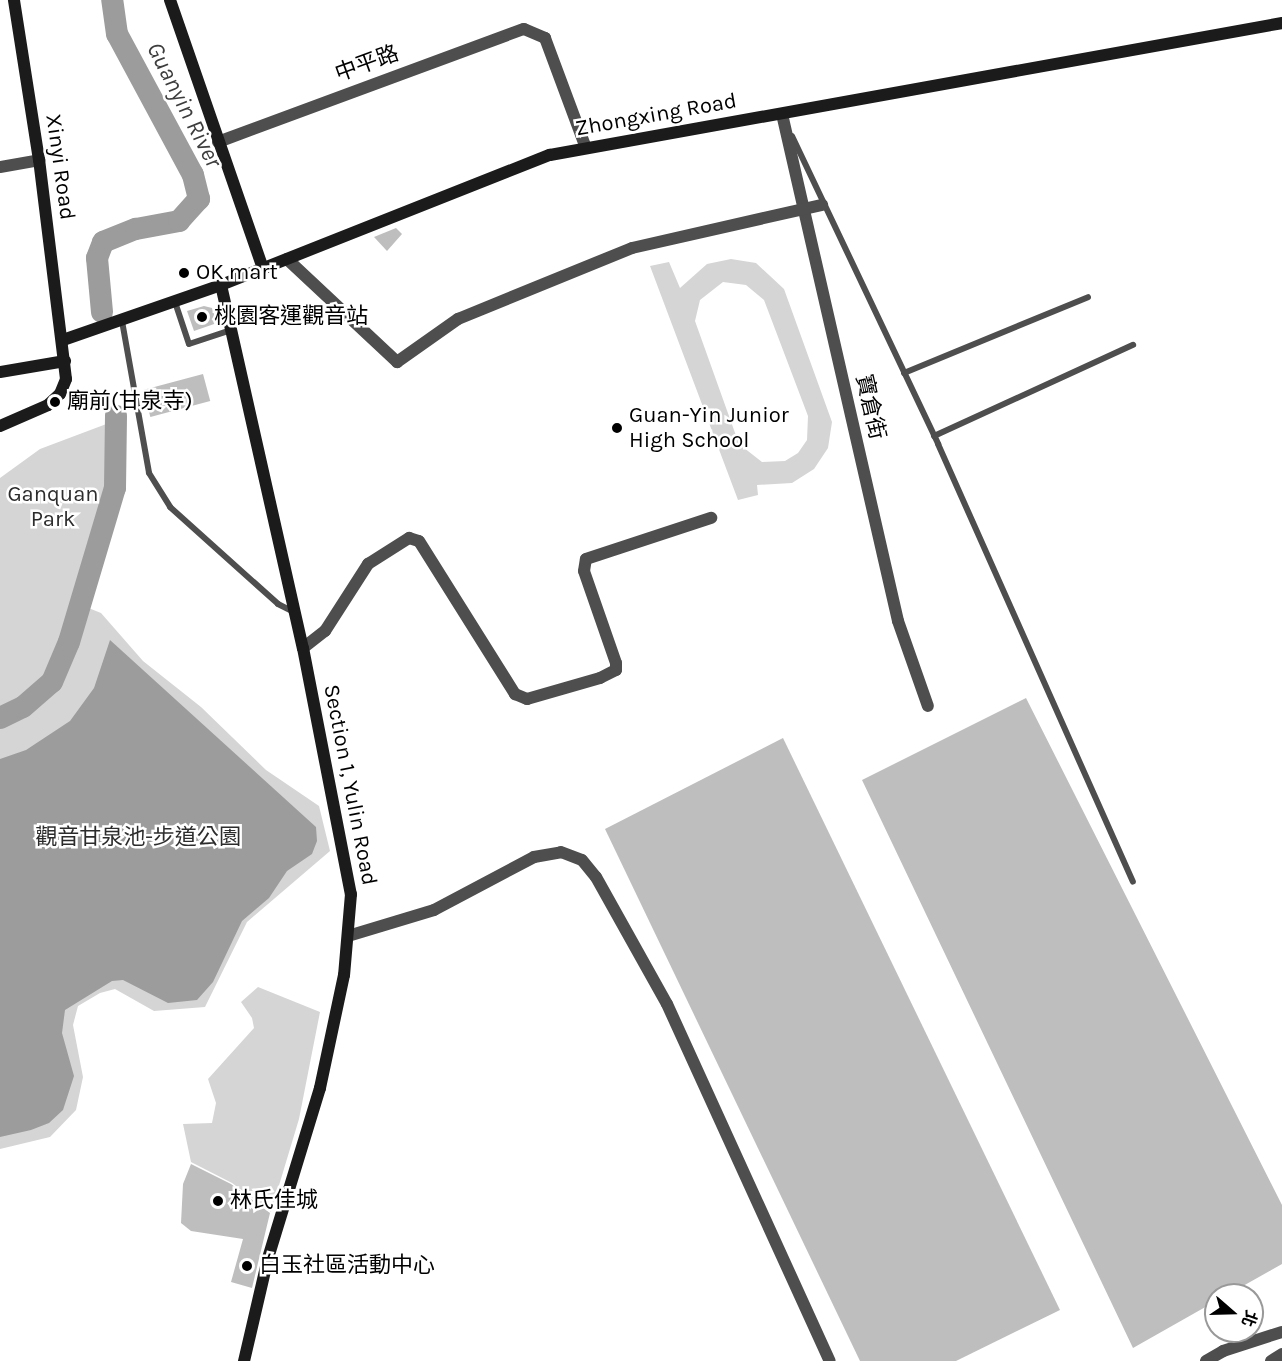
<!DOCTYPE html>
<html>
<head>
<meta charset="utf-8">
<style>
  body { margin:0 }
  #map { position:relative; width:1282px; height:1361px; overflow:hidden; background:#fff; font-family:Karla,"Noto Sans TC",sans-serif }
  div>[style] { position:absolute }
  .green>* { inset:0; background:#d5d5d5 }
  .water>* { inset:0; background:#9c9c9c }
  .river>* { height:22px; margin:-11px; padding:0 11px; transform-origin:11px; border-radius:11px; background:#9c9c9c }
  .building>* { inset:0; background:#bebebe; transform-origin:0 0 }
  .lane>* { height:6px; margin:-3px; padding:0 3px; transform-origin:3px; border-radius:3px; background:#4e4e4e }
  .street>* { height:12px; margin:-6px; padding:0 6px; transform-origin:6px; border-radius:6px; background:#4e4e4e }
  .secondary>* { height:12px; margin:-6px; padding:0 6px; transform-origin:6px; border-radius:6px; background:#1b1b1b }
  .dots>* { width:16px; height:16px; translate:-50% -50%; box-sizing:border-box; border:3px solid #fff; border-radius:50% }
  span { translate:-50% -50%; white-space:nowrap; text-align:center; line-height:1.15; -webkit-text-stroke:5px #fff; paint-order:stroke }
  .street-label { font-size:22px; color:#000 }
  .poi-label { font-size:22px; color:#000 }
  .left { translate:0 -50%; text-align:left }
  .park-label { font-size:22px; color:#2c2c2c }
  .water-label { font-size:24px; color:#3d3d3d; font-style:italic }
  .north { position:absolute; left:1204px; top:1283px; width:60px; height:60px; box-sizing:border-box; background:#fff; border:2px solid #999; border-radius:50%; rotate:110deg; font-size:16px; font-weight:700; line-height:24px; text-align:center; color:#000 }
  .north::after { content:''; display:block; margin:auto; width:21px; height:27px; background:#000; clip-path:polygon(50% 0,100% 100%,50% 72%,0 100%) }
</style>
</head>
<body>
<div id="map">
  <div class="green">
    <i style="clip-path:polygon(evenodd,731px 259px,756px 263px,784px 289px,832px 422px,828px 448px,814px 469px,792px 483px,757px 485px,758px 495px,738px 500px,650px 266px,669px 262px,680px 288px,707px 264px,731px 259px,723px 282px,746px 285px,764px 300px,808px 416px,807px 440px,798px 453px,785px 461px,762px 462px,739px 444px,695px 321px,700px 300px,723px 282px)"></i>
    <i style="clip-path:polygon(117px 420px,115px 488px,81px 605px,101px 613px,143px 661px,201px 707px,266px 770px,319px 806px,330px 851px,247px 922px,205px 1007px,154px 1011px,115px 989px,100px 993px,78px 1006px,73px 1025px,83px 1077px,76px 1110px,50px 1137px,0 1149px,0 478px,40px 449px)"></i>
    <i style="clip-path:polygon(258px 987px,320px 1012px,299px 1119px,271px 1212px,232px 1183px,191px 1162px,183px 1124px,212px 1123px,216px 1103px,208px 1079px,254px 1028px,252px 1018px,241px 1002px)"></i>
  </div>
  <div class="water">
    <i style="clip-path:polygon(110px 640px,316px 827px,317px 841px,312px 854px,287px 871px,269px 898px,242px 921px,213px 982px,197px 1000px,168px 1003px,123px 980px,112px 981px,65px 1010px,62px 1033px,74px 1076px,63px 1110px,49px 1123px,31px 1130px,0 1137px,0 759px,26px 750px,70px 721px,94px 688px)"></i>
  </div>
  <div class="river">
    <i style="left:102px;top:312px;width:54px;rotate:-95.3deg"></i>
    <i style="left:97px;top:258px;width:17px;rotate:-69deg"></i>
    <i style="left:103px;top:242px;width:35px;rotate:-22deg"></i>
    <i style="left:136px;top:229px;width:44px;rotate:-10.5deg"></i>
    <i style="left:179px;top:221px;width:30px;rotate:-48deg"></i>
    <i style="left:199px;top:199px;width:25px;rotate:-104deg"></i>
    <i style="left:193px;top:175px;width:160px;rotate:-118.3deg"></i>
    <i style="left:117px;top:34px;width:34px;rotate:-98deg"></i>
    <i style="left:0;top:718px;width:25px;rotate:-26deg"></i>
    <i style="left:23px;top:707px;width:38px;rotate:-41deg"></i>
    <i style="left:52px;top:682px;width:43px;rotate:-67deg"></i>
    <i style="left:69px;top:642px;width:161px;rotate:-73.4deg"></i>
    <i style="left:115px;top:488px;width:72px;rotate:-89.2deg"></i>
  </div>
  <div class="building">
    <i style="clip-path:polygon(396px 228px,402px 234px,387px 251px,374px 237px)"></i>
    <i style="clip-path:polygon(204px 306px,212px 308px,217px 323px,194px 331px,187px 311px)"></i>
    <i style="left:203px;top:374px;width:28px;height:62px;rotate:75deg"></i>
    <i style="clip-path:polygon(1026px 698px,1282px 1205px,1282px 1264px,1227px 1295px,1216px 1295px,1216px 1301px,1133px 1348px,862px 780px)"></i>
    <i style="clip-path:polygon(783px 738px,1060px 1310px,956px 1361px,860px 1361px,605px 829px)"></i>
    <i style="clip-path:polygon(191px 1164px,231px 1184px,270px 1213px,252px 1288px,231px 1282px,243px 1239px,191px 1231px,181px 1223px,183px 1184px)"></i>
  </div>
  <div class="lane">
    <i style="left:792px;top:136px;width:341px;rotate:64.6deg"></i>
    <i style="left:938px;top:444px;width:479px;rotate:66deg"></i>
    <i style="left:175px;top:302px;width:44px;rotate:71.6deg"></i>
    <i style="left:189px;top:344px;width:44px;rotate:-18.4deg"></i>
    <i style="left:122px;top:321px;width:154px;rotate:79.9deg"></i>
    <i style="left:149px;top:473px;width:40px;rotate:58deg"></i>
    <i style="left:170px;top:507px;width:145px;rotate:41.9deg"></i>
    <i style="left:278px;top:604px;width:18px;rotate:27deg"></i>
    <i style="left:904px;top:373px;width:199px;rotate:-22.4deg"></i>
    <i style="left:934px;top:436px;width:219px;rotate:-24.6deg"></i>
  </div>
  <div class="street">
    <i style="left:782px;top:114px;width:520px;rotate:77.11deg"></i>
    <i style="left:898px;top:621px;width:90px;rotate:70.6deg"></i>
    <i style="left:218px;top:142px;width:326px;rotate:-20.3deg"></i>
    <i style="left:524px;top:29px;width:23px;rotate:23deg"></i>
    <i style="left:545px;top:38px;width:117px;rotate:69.6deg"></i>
    <i style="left:0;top:167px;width:40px;rotate:-10deg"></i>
    <i style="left:287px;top:259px;width:151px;rotate:43.1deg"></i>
    <i style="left:397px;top:362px;width:75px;rotate:-35.2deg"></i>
    <i style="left:458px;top:319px;width:188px;rotate:-22.2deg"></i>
    <i style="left:632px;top:248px;width:195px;rotate:-12.8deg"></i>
    <i style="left:303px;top:648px;width:28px;rotate:-38deg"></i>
    <i style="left:325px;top:631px;width:80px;rotate:-57.3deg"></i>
    <i style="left:368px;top:564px;width:49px;rotate:-32.4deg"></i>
    <i style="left:409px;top:538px;width:10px;rotate:17deg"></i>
    <i style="left:419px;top:541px;width:181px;rotate:57.9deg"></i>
    <i style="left:515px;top:694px;width:13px;rotate:23deg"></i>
    <i style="left:527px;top:699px;width:76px;rotate:-16deg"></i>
    <i style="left:600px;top:678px;width:18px;rotate:-27deg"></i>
    <i style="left:616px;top:670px;width:7px;rotate:-90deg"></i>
    <i style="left:616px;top:663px;width:97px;rotate:-109.2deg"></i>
    <i style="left:584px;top:571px;width:12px;rotate:-81deg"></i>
    <i style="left:586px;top:559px;width:132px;rotate:-18.2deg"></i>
    <i style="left:348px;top:936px;width:90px;rotate:-16.8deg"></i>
    <i style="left:434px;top:910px;width:113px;rotate:-27.9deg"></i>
    <i style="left:534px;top:857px;width:27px;rotate:-10deg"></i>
    <i style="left:561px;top:852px;width:22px;rotate:21deg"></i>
    <i style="left:582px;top:860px;width:22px;rotate:51deg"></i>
    <i style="left:596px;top:877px;width:145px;rotate:60.8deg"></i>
    <i style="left:667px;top:1004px;width:392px;rotate:65.5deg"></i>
    <i style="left:1206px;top:1361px;width:20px;rotate:-30deg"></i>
    <i style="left:1223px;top:1351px;width:62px;rotate:-17.9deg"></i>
    <i style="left:1271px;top:1361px;width:13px;rotate:-32deg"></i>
  </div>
  <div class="secondary">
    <i style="left:170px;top:0;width:284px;rotate:70.9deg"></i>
    <i style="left:221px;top:285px;width:372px;rotate:77.3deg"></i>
    <i style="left:303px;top:648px;width:251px;rotate:79deg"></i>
    <i style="left:351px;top:894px;width:81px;rotate:94.9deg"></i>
    <i style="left:344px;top:975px;width:116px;rotate:102deg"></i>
    <i style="left:320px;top:1088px;width:178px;rotate:107deg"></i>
    <i style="left:268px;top:1258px;width:106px;rotate:103.1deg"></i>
    <i style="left:63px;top:340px;width:167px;rotate:-19.2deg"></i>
    <i style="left:221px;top:285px;width:354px;rotate:-21.6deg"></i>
    <i style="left:550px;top:155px;width:744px;rotate:-10.22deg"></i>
    <i style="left:0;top:372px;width:66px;rotate:-9.6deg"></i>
    <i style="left:0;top:426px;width:52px;rotate:-23.6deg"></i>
    <i style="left:48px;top:405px;width:16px;rotate:-43deg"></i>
    <i style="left:60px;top:394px;width:16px;rotate:-68deg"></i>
    <i style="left:66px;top:379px;width:221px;rotate:-97deg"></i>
    <i style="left:39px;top:160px;width:162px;rotate:-98.9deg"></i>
  </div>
  <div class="dots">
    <i style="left:184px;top:273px;background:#000"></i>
    <i style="left:202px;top:317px;background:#000"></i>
    <i style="left:55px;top:402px;background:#000"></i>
    <i style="left:617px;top:428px;background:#000"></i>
    <i style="left:218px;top:1201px;background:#000"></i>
    <i style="left:247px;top:1266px;background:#000"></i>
  </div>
  <div class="street-label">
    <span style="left:367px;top:64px;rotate:-20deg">中平路</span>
    <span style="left:656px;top:115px;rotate:-10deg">Zhongxing Road</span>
    <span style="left:60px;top:167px;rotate:82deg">Xinyi Road</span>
    <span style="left:870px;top:407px;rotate:77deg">寶倉街</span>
    <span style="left:350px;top:785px;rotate:79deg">Section 1, Yulin Road</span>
  </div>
  <div class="poi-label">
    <span class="left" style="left:196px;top:273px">OK mart</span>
    <span class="left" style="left:214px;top:317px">桃園客運觀音站</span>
    <span class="left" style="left:67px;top:402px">廟前(甘泉寺)</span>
    <span class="left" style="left:629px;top:428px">Guan-Yin Junior<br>High School</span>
    <span class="left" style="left:230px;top:1201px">林氏佳城</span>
    <span class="left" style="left:259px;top:1266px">白玉社區活動中心</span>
  </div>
  <div class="park-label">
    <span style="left:53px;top:507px">Ganquan<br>Park</span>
    <span style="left:138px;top:838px">觀音甘泉池-步道公園</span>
  </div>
  <div class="water-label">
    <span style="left:184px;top:105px;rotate:63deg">Guanyin River</span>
  </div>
  <div class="north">北</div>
</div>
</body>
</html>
